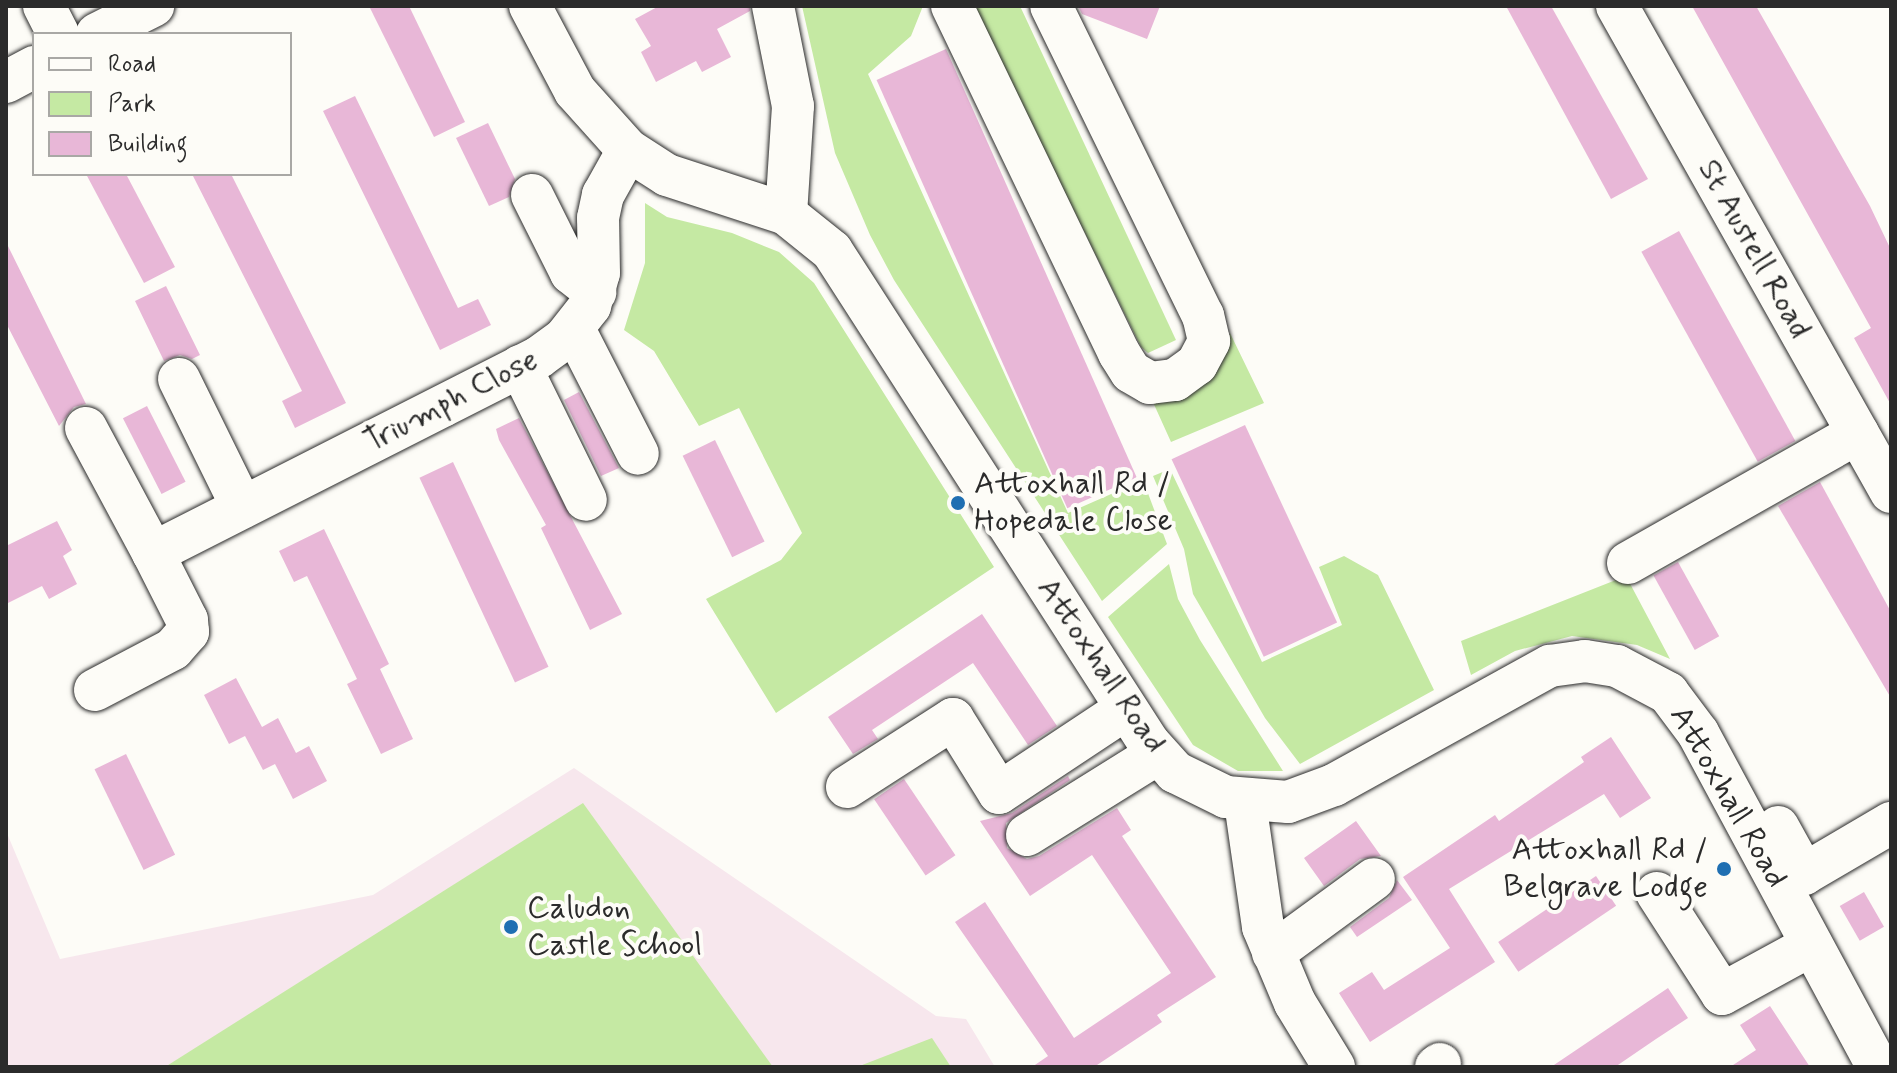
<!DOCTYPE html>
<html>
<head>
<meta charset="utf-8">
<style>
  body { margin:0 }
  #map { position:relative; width:1897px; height:1073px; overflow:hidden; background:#fdfcf7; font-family:Mynerve,sans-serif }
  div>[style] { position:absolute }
  .built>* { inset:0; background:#f7e7ed }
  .green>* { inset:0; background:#c5e9a3 }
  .building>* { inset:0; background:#e8b7d7; transform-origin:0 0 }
  .roads { filter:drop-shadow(0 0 2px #2b2b2b) drop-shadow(0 0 2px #2b2b2b) }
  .minor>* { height:42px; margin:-21px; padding:0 21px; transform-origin:21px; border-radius:21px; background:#fdfcf7 }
  .dots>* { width:22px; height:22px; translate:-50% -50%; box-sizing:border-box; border:4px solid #fdfcf7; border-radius:50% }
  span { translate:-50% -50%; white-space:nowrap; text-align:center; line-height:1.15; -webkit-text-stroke:8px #fdfcf7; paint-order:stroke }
  .street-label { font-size:32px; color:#2b2b2b }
  .poi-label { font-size:32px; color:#2b2b2b }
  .left { translate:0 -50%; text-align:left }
  .right { translate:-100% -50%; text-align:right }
  .frame { position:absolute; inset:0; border:8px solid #2b2b2b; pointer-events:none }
  .legend { position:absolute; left:32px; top:32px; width:260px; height:144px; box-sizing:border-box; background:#fdfcf7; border:2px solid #a9a8a5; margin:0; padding:10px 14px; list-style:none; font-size:24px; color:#2b2b2b }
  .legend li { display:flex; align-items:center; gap:16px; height:40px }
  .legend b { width:40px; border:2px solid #a9a8a5 }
</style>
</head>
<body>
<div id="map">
  <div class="built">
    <i style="clip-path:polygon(574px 768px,936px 1016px,966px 1019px,995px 1067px,6px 1067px,6px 831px,60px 959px,373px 895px)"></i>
  </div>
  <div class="green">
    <i style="clip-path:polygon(802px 6px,923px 6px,911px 36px,868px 74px,1068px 513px,1143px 480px,1167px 544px,1102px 601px,894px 280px,870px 235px,835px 153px)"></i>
    <i style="clip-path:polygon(973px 6px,1020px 6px,1176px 340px,1148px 353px,1141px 347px)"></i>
    <i style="clip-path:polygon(645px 203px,667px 217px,732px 233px,779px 252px,814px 283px,994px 567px,776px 713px,706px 599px,781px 560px,802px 533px,739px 408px,699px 426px,654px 351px,624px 330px,645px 263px)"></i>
    <i style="clip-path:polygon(1230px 333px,1264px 403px,1171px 442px,1152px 400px,1227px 350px)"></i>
    <i style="clip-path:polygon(1170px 469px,1262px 662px,1342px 625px,1319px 567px,1344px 556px,1378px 575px,1434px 690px,1300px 764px,1265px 718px,1193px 594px,1184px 549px,1153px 476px)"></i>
    <i style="clip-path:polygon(1169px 564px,1178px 599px,1200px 640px,1283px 771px,1238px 771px,1193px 745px,1108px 617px)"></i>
    <i style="clip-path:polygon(1626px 576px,1670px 659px,1637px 645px,1572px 636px,1515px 651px,1471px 675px,1461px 641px)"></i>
    <i style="clip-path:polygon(583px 803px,773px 1067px,165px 1067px)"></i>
    <i style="clip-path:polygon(932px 1038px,951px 1067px,857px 1067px)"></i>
  </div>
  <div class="building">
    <i style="clip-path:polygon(369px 6px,409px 6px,465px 122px,434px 137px)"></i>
    <i style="clip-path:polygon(659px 6px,750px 6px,750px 11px,717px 29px,731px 57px,702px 72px,696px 61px,656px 82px,641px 52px,651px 46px,635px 19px)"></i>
    <i style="clip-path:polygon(1078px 6px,1160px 6px,1147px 39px,1082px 14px)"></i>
    <i style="clip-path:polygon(1506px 6px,1551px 6px,1648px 179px,1611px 199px)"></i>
    <i style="clip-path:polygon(1692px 6px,1756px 6px,1870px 206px,1891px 250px,1891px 405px,1854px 338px,1871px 328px)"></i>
    <i style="left:946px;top:49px;width:469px;height:76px;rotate:66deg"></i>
    <i style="clip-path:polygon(355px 96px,458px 308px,478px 299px,491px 325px,440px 350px,323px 111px)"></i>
    <i style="clip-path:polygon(488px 123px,515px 179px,509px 197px,489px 206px,456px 138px)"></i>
    <i style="clip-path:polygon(86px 174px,126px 174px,175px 267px,144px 283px)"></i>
    <i style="clip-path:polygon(192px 174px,231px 174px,346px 403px,295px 428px,282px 401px,302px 391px)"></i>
    <i style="left:1679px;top:231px;width:240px;height:43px;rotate:61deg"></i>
    <i style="clip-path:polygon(6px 242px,86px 404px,74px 407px,59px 426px,6px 323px)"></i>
    <i style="clip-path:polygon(166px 286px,200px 355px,192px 359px,180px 355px,164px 361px,135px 301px)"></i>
    <i style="clip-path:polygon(579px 392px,619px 468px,601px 476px,564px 400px)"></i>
    <i style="left:147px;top:406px;width:85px;height:27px;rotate:63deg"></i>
    <i style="clip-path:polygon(519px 418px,622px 614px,590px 630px,541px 528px,546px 525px,499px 440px,496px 429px)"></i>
    <i style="left:1245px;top:425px;width:218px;height:81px;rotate:65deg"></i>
    <i style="left:715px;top:440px;width:113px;height:36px;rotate:64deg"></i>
    <i style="left:453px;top:462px;width:226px;height:37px;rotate:65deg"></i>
    <i style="clip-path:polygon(1820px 482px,1891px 612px,1891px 698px,1778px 506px)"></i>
    <i style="clip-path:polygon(57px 521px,72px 550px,63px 556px,77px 584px,49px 599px,42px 586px,6px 604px,6px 546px)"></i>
    <i style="clip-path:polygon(324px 529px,389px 664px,380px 669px,413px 739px,381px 754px,347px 684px,357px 679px,307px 576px,294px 582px,279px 551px)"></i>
    <i style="left:1678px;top:562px;width:85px;height:28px;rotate:61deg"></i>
    <i style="clip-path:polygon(982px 614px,1057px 726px,1028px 745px,973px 663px,872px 730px,878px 739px,853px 754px,828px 717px)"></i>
    <i style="clip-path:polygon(236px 678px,262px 727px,278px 718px,296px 753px,309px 746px,327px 781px,293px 799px,275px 764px,263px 770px,245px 736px,229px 744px,204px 695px)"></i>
    <i style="clip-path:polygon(1611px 737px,1651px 798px,1620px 818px,1604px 794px,1449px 889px,1495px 962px,1370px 1042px,1339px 993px,1372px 972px,1384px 990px,1450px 948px,1403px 877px,1495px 815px,1499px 821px,1584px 762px,1581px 757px)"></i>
    <i style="left:126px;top:754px;width:112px;height:35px;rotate:64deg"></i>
    <i style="clip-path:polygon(1068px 776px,1070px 780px,1006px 823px,1007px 848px,1027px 859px,1039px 856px,1117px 808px,1131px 830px,1122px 836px,1216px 977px,1157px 1015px,1162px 1022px,1094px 1067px,1032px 1067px,1048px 1056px,955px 922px,985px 902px,1074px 1038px,1171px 973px,1092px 855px,1030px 896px,980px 821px,1012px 813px)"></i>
    <i style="left:904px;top:779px;width:92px;height:36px;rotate:56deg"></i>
    <i style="clip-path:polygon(1356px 821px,1381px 856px,1360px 859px,1324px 886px,1304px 858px)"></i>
    <i style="left:1596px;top:876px;width:36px;height:118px;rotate:56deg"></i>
    <i style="clip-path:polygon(1397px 880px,1412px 900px,1357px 937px,1350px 927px,1389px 898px)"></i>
    <i style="left:1864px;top:892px;width:40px;height:28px;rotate:60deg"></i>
    <i style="clip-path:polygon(1668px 988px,1688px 1018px,1656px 1039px,1615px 1067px,1551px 1067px)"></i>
    <i style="clip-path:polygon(1770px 1006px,1810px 1067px,1730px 1067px,1756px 1050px,1740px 1025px)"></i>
  </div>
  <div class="roads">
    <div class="minor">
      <i style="left:44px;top:6px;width:31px;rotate:63deg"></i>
      <i style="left:530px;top:6px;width:96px;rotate:62.1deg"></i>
      <i style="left:575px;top:91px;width:79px;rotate:48.1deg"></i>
      <i style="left:628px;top:150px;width:46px;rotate:32.7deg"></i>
      <i style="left:667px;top:175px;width:125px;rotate:18.1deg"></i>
      <i style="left:786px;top:214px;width:59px;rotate:38.8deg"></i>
      <i style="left:832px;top:251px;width:585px;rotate:57.21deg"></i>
      <i style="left:1149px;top:743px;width:39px;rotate:48deg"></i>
      <i style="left:1175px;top:772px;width:57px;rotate:26.1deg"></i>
      <i style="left:1226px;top:797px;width:62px;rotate:4.6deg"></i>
      <i style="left:1288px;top:802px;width:49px;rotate:-20.3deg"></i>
      <i style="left:1334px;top:785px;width:247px;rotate:-28.9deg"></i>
      <i style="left:1550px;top:666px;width:35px;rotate:-8deg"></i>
      <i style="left:1585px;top:661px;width:32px;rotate:9deg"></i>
      <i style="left:1617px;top:666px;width:58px;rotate:27.9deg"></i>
      <i style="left:1668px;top:693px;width:50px;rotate:53.1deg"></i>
      <i style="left:1698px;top:733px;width:379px;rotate:61.7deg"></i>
      <i style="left:773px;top:6px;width:102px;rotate:78.7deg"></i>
      <i style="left:793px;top:106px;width:108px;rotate:93.7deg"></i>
      <i style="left:952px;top:6px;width:385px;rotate:64.3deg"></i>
      <i style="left:1119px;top:353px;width:22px;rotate:58deg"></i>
      <i style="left:1131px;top:372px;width:22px;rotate:30deg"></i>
      <i style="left:1150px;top:383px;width:25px;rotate:-7deg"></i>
      <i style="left:1175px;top:380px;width:27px;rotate:-36deg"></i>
      <i style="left:1197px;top:364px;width:26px;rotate:-62deg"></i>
      <i style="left:1209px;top:341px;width:26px;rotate:-103deg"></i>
      <i style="left:1203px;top:316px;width:345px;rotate:-116.1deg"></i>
      <i style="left:1617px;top:6px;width:558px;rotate:60.59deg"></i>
      <i style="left:97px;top:34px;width:63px;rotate:-26.6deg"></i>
      <i style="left:6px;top:82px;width:32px;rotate:-28deg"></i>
      <i style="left:532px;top:195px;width:87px;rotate:63.4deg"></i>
      <i style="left:571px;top:273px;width:31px;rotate:38deg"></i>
      <i style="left:574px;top:329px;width:140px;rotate:62.9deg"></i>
      <i style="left:520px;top:366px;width:149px;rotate:63.8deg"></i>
      <i style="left:179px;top:379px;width:143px;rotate:63.8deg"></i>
      <i style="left:86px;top:428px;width:142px;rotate:61.8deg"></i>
      <i style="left:153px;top:553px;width:433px;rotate:-26.9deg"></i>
      <i style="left:539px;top:357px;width:31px;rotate:-36deg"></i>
      <i style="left:564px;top:339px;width:42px;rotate:-51.8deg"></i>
      <i style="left:590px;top:306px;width:34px;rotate:-75deg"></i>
      <i style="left:599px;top:273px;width:55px;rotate:-91deg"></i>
      <i style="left:598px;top:218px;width:24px;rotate:-78deg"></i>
      <i style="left:603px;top:195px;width:51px;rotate:-60.9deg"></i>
      <i style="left:1628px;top:563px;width:264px;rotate:-29.5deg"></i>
      <i style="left:95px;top:690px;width:88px;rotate:-27.7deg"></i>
      <i style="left:173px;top:649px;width:23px;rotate:-49deg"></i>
      <i style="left:188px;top:632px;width:12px;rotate:-95deg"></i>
      <i style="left:187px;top:620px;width:75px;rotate:-116.9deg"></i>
      <i style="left:847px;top:787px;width:126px;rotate:-32.7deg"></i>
      <i style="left:953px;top:719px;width:87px;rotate:58.1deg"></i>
      <i style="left:999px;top:793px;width:152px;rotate:-33.5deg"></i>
      <i style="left:1245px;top:802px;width:126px;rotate:81.8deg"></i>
      <i style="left:1263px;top:927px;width:82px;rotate:67.2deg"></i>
      <i style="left:1295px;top:1003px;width:75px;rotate:58.6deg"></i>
      <i style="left:1778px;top:827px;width:54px;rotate:61deg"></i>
      <i style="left:1804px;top:874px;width:101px;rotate:-30.4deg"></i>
      <i style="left:1027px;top:835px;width:153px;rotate:-31.9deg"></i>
      <i style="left:1657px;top:893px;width:120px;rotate:57.2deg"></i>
      <i style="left:1722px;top:994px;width:102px;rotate:-28.6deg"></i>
      <i style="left:1273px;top:953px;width:125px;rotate:-36.2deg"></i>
      <i style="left:1436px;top:1067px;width:5px;rotate:-37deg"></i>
    </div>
  </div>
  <div class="dots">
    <i style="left:958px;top:503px;background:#1f6fb2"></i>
    <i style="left:1724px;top:869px;background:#1f6fb2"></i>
    <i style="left:511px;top:927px;background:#1f6fb2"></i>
  </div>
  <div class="street-label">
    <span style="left:1754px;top:249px;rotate:61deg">St Austell Road</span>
    <span style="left:451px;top:401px;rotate:-27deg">Triumph Close</span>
    <span style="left:1101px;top:666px;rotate:56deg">Attoxhall Road</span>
    <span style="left:1728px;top:797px;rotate:60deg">Attoxhall Road</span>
  </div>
  <div class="poi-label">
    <span class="left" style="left:974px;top:503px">Attoxhall Rd /<br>Hopedale Close</span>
    <span class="right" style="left:1708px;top:869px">Attoxhall Rd /<br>Belgrave Lodge</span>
    <span class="left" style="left:527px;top:927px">Caludon<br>Castle School</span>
  </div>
  <div class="frame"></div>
  <ul class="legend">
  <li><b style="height:10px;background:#fdfcf7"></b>Road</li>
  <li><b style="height:22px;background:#c5e9a3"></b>Park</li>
  <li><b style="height:22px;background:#e8b7d7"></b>Building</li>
  </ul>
</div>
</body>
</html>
